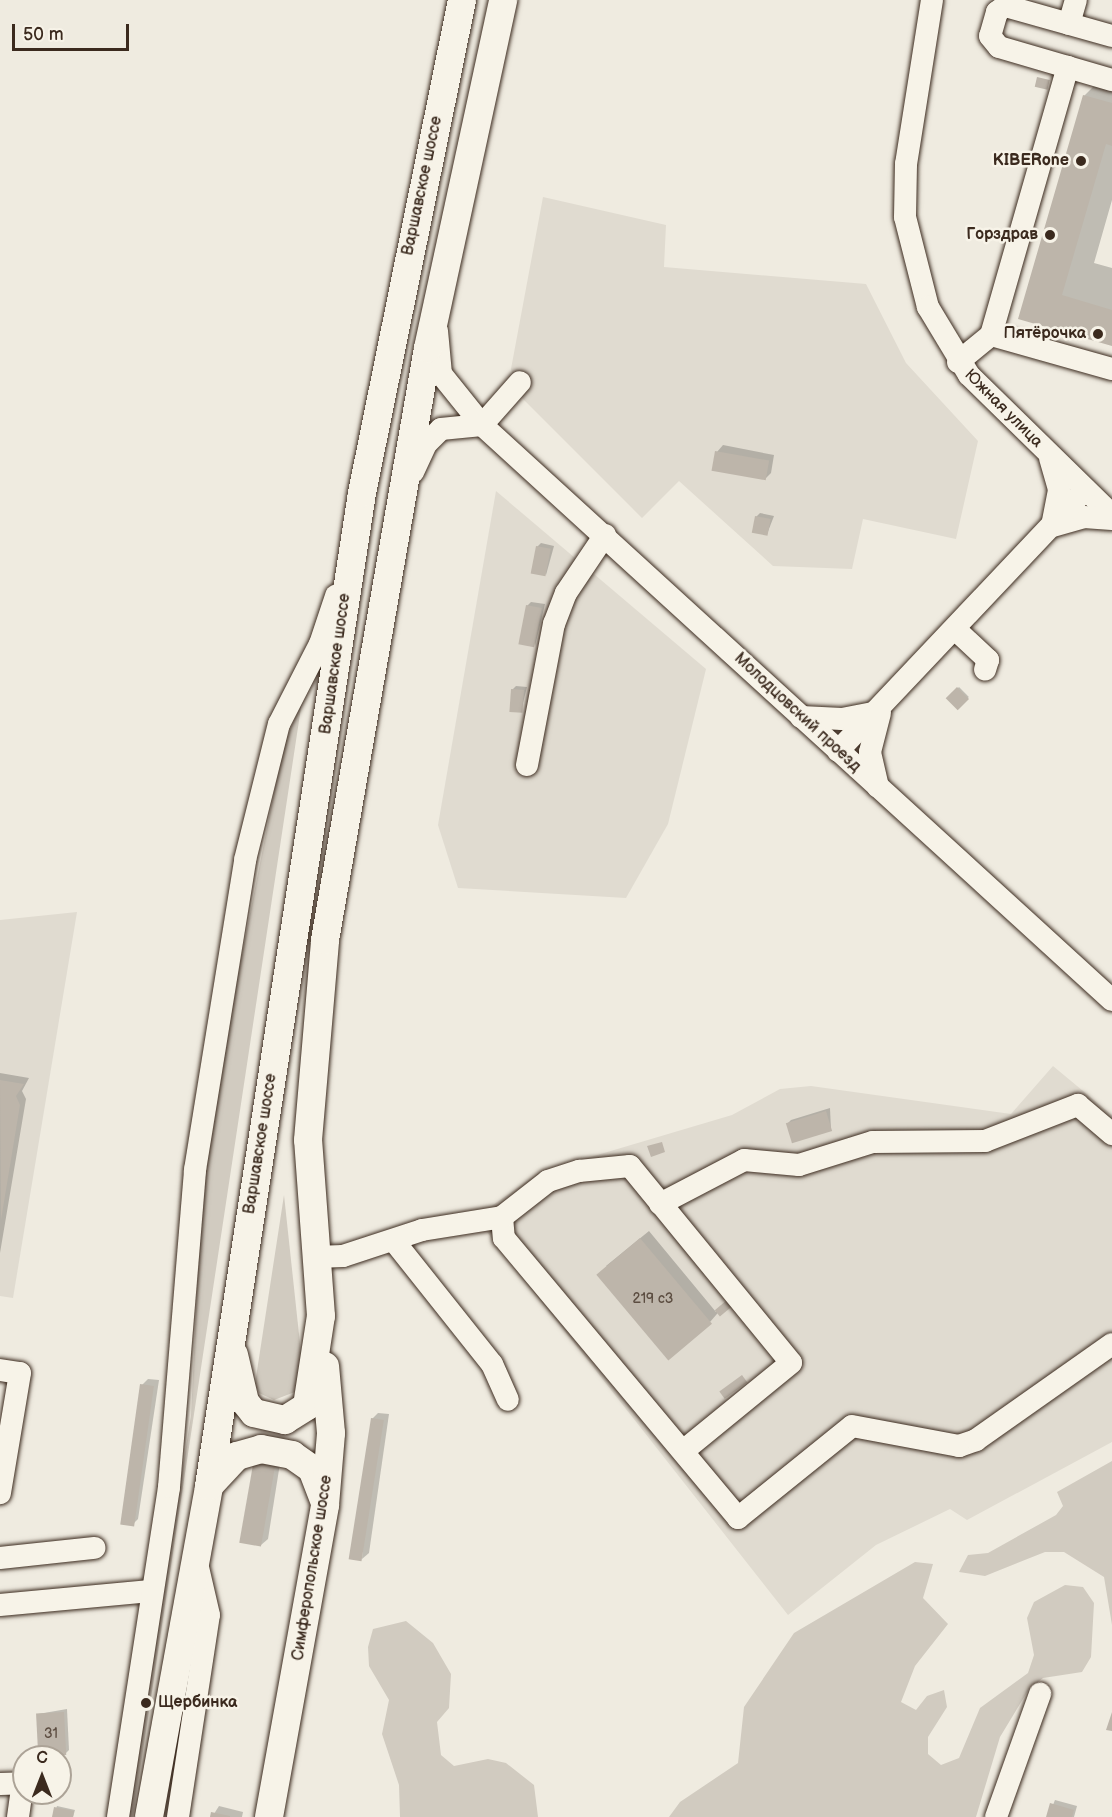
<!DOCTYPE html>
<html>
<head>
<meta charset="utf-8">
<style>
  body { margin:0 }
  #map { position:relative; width:1112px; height:1817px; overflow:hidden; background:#efebe0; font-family:"Balsamiq Sans",sans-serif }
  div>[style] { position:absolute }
  .built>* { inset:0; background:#e0dbd0 }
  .green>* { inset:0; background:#d1cbc0 }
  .shadow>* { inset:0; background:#0003; transform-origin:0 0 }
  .building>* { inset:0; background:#bdb5aa; transform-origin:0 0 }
  .roads { filter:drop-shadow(0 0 2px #3b2a1e) drop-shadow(0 0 2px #3b2a1e) }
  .minor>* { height:22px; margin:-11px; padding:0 11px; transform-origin:11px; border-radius:11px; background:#f7f3e8 }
  .major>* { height:28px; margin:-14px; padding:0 14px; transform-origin:14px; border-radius:14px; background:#f7f3e8 }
  .dots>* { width:16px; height:16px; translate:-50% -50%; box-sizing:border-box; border:3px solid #f7f3e8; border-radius:50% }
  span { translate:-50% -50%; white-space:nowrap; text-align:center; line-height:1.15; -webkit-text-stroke:5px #f7f3e8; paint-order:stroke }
  .number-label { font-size:14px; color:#5c4d41 }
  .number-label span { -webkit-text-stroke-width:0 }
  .poi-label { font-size:16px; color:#3b2a1e; font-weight:700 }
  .right { translate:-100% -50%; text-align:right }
  .left { translate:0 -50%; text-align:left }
  .street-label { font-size:16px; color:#3b2a1e }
  .north { position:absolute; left:12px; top:1745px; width:60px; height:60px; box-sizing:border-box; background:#f7f3e8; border:2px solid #aca397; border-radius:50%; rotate:0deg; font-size:16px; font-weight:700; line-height:24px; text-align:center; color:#3b2a1e }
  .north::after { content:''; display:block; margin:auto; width:21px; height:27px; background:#3b2a1e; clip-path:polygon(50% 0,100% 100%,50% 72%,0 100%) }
  .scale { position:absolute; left:12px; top:24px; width:117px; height:27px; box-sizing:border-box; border:3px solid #3b2a1e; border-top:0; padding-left:8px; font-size:18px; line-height:21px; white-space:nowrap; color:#3b2a1e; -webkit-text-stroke:4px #f7f3e8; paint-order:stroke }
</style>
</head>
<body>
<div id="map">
  <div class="built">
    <i style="clip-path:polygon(543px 197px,666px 225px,664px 267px,866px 284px,906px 363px,978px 441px,956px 539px,863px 519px,852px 569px,773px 566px,679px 481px,642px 518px,518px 394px,511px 369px)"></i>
    <i style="clip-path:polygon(496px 491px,706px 669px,668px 824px,626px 898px,458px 888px,438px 825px)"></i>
    <i style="clip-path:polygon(77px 912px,13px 1298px,0 1296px,0 920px)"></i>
    <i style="clip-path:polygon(1053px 1066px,1112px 1115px,1112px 1442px,967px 1520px,950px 1509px,876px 1545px,788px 1615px,486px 1231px,490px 1207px,540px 1172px,732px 1115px,780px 1089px,811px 1086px,1011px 1114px)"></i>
  </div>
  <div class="green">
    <i style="clip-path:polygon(302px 701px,133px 1817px,126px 1817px,191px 1416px,201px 1205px,227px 1030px,283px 747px)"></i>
    <i style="clip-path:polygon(284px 1195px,302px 1362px,300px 1390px,274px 1400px,259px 1393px,255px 1384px)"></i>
    <i style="clip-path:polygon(1112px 1461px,1112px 1625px,1104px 1577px,1064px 1552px,1045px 1552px,985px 1576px,959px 1572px,968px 1555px,988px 1553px,1056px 1515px,1063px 1506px,1057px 1492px)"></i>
    <i style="clip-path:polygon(915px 1562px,933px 1564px,923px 1598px,948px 1624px,915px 1666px,901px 1702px,916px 1710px,927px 1696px,944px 1690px,947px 1707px,928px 1737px,928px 1754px,941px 1765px,959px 1758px,980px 1708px,1028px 1673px,1034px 1655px,1027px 1618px,1034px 1602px,1065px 1585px,1083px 1587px,1094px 1603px,1091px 1657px,1082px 1672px,1043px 1678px,1029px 1689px,1000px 1737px,976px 1817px,669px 1817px,680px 1802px,738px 1763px,744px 1707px,794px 1633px)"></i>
    <i style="clip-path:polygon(406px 1621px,433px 1643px,451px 1674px,449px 1708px,437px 1722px,441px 1755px,454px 1766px,488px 1759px,506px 1763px,534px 1785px,538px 1817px,400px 1817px,399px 1785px,382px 1734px,389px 1700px,369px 1666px,368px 1647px,373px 1629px)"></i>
  </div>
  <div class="shadow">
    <i style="clip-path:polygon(1112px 68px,1112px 200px,1094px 263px,1112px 268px,1112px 344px,1020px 318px,1084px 96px)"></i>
    <i style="clip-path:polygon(723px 445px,774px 455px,771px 473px,765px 479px,717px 452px)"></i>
    <i style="clip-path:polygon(760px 513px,774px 516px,767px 534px,756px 517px)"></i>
    <i style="clip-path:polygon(541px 543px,554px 546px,546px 575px,537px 547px)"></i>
    <i style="clip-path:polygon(531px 602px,545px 604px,535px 646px,527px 606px)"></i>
    <i style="clip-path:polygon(516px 686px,527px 687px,521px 711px,512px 690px)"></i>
    <i style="left:959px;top:687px;width:14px;height:16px;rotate:45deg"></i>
    <i style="clip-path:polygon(0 1073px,29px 1078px,22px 1091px,26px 1099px,0 1253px)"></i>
    <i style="clip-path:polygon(830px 1108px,831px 1130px,787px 1124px,791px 1120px)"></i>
    <i style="clip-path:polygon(649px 1231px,716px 1312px,729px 1300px,710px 1322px,606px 1266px)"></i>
    <i style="clip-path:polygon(148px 1379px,159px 1380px,138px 1519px,132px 1525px,142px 1385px)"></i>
    <i style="clip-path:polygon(378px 1413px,389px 1414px,369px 1553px,362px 1559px,372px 1419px)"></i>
    <i style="clip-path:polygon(281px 1457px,268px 1539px,261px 1545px,255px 1460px)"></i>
    <i style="clip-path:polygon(67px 1709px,69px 1750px,65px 1754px,38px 1714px)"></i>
    <i style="clip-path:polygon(1055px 1800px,1077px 1806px,1074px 1817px,1048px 1817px)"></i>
    <i style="clip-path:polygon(57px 1806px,75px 1810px,73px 1817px,53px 1817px)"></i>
    <i style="clip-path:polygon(219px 1806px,243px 1812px,242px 1817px,212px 1817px)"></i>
  </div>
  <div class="building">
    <i style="left:1037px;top:77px;width:13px;height:10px;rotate:13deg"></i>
    <i style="clip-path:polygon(1083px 95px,1112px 103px,1112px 146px,1106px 144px,1062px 295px,1112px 310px,1112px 346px,1018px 319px)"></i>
    <i style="left:715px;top:451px;width:55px;height:20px;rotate:10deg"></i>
    <i style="left:755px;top:516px;width:16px;height:17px;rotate:11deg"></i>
    <i style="left:536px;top:546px;width:15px;height:28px;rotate:11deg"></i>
    <i style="left:526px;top:605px;width:16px;height:40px;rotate:11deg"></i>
    <i style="left:957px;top:687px;width:17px;height:16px;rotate:45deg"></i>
    <i style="left:511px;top:689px;width:13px;height:23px;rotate:4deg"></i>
    <i style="clip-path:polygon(0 1080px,24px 1084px,16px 1096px,20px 1105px,1px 1220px)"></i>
    <i style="left:826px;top:1111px;width:21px;height:42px;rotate:73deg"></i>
    <i style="clip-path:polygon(662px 1142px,665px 1152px,651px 1157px,647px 1146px)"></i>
    <i style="left:640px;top:1238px;width:112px;height:57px;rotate:50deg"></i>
    <i style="left:727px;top:1300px;width:8px;height:16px;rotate:50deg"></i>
    <i style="left:742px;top:1375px;width:9px;height:28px;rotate:54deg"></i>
    <i style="left:140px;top:1384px;width:14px;height:142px;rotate:8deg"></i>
    <i style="left:371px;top:1418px;width:13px;height:143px;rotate:9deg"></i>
    <i style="left:254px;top:1459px;width:22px;height:85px;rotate:10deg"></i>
    <i style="left:64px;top:1712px;width:43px;height:28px;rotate:87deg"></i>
    <i style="clip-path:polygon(1112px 1712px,1112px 1731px,1106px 1730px)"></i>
    <i style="clip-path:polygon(1050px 1803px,1074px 1810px,1072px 1817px,1046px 1817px)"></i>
    <i style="clip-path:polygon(54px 1807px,74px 1811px,73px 1817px,52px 1817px)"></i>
    <i style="clip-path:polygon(211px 1812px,230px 1816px,230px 1817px,210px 1817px)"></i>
  </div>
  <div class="roads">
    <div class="minor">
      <i style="left:932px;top:0;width:166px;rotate:99deg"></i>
      <i style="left:906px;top:164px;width:53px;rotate:91.1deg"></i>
      <i style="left:905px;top:217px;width:93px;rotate:75.7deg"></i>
      <i style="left:928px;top:307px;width:79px;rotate:58.9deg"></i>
      <i style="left:969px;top:375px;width:200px;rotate:44.4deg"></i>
      <i style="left:1069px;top:24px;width:25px;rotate:-74deg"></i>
      <i style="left:1112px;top:36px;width:111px;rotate:-164.3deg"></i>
      <i style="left:1005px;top:6px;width:10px;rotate:143deg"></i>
      <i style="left:997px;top:12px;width:25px;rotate:106deg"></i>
      <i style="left:990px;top:36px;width:14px;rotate:51deg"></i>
      <i style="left:999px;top:47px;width:118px;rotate:16.3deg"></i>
      <i style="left:437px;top:331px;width:43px;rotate:84.7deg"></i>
      <i style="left:441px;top:374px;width:65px;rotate:51.2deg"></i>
      <i style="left:482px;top:425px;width:853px;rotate:42.39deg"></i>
      <i style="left:991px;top:335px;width:126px;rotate:15.7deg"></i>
      <i style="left:958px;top:362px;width:43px;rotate:-39.3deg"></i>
      <i style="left:991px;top:335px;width:279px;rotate:-74deg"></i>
      <i style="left:482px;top:425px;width:57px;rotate:-48.5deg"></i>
      <i style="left:1050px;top:458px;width:33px;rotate:74deg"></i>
      <i style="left:1059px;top:490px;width:36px;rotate:101deg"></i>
      <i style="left:413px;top:472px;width:31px;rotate:-65deg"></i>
      <i style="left:426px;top:444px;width:21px;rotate:-45deg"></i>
      <i style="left:441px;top:429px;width:41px;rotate:-5.6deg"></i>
      <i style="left:1053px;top:526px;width:32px;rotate:-16deg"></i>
      <i style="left:1084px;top:517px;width:28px;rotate:4deg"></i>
      <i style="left:956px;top:630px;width:44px;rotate:43.2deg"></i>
      <i style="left:988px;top:660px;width:10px;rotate:107deg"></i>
      <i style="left:801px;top:717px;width:41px;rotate:2.8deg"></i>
      <i style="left:842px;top:719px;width:38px;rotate:-11deg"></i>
      <i style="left:838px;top:751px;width:359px;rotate:-46.6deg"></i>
      <i style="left:527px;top:765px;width:144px;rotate:-79.2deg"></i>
      <i style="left:554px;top:624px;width:33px;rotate:-69deg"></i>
      <i style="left:566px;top:593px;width:70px;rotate:-56.1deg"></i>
      <i style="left:878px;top:787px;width:36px;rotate:-103deg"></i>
      <i style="left:870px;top:752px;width:40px;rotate:-75.6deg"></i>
      <i style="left:660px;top:1204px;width:95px;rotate:-27.6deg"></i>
      <i style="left:744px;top:1160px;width:55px;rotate:5.2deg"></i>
      <i style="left:799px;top:1165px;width:77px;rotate:-17.3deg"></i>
      <i style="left:873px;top:1142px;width:112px;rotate:-0.5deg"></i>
      <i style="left:985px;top:1141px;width:100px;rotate:-21.2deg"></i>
      <i style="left:1078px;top:1105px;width:45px;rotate:40.5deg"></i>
      <i style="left:502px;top:1217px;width:21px;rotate:85deg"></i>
      <i style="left:504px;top:1238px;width:365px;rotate:50.1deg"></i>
      <i style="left:738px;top:1518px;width:146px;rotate:-38.9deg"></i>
      <i style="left:852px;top:1426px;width:109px;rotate:10.6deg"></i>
      <i style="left:959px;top:1446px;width:18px;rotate:-19deg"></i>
      <i style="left:976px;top:1440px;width:166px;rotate:-35.2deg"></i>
      <i style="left:394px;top:1241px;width:157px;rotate:51.5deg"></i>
      <i style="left:492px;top:1364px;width:39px;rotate:66deg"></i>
      <i style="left:316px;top:1257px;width:27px;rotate:-2deg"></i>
      <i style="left:343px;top:1256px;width:83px;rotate:-18.2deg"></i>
      <i style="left:422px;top:1230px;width:81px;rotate:-9.2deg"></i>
      <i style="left:502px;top:1217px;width:58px;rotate:-38deg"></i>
      <i style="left:548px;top:1181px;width:33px;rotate:-18deg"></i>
      <i style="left:579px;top:1171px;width:51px;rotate:-5.6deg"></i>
      <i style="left:630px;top:1166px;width:254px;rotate:50.7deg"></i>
      <i style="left:791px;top:1363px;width:139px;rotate:140.8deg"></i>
      <i style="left:0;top:1370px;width:20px;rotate:9deg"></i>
      <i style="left:20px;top:1373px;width:122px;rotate:99.5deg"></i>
      <i style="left:0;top:1558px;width:95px;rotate:-6.1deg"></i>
      <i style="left:0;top:1605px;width:151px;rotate:-5.3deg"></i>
      <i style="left:0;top:1784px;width:24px;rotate:-2deg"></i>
      <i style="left:18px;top:1817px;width:34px;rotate:-82deg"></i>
      <i style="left:118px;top:1817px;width:334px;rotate:-81.2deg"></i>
      <i style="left:169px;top:1487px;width:318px;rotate:-85.3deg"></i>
      <i style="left:195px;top:1170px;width:314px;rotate:-80.8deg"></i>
      <i style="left:245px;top:860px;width:140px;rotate:-76deg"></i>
      <i style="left:279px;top:724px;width:90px;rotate:-62.9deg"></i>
      <i style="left:320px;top:644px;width:51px;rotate:-71.6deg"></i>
      <i style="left:178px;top:1817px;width:204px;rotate:-81.3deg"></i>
      <i style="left:209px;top:1615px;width:53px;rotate:-103deg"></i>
      <i style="left:996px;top:1817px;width:131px;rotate:-70.3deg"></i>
    </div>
    <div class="major">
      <i style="left:234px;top:1355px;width:48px;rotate:76.8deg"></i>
      <i style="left:245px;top:1402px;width:14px;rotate:51deg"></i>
      <i style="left:254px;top:1413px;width:32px;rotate:13deg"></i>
      <i style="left:285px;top:1420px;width:26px;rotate:-32deg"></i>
      <i style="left:307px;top:1406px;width:91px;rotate:-81.2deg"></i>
      <i style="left:321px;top:1316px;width:176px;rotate:-94.2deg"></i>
      <i style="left:308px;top:1140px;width:201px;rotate:-85.1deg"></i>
      <i style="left:325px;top:940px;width:601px;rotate:-80.13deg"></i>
      <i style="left:428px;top:348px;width:356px;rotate:-77.8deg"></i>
      <i style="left:209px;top:1486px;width:41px;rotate:-47deg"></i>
      <i style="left:237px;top:1456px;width:25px;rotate:-16deg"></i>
      <i style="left:261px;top:1449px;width:32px;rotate:11deg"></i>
      <i style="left:292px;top:1455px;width:24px;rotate:35deg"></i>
      <i style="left:312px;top:1469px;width:33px;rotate:69deg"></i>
      <i style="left:149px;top:1817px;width:336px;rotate:-79.7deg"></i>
      <i style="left:209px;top:1486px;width:1005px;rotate:-81.24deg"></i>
      <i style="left:362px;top:493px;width:503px;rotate:-78.53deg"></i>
      <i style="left:269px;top:1817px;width:317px;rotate:-79.8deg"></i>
      <i style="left:325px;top:1505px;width:72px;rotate:-85.2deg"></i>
      <i style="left:331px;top:1433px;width:67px;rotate:-95.1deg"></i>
    </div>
  </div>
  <div class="dots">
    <i style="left:1081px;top:161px;background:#3b2a1e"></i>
    <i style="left:1050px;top:235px;background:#3b2a1e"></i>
    <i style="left:1098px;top:334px;background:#3b2a1e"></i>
    <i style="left:146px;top:1703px;background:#3b2a1e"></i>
  </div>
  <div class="number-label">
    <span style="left:653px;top:1299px">219 с3</span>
    <span style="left:51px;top:1734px">31</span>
  </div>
  <div class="poi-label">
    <span class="right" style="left:1069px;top:161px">KIBERone</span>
    <span class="right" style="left:1038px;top:235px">Горздрав</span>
    <span class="right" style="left:1086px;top:334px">Пятёрочка</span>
    <span class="left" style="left:158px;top:1703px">Щербинка</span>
  </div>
  <div class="street-label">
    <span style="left:423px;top:186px;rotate:-78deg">Варшавское шоссе</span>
    <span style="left:1003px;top:409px;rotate:45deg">Южная улица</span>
    <span style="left:336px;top:664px;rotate:-82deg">Варшавское шоссе</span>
    <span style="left:797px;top:713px;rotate:43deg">Молодцовский проезд</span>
    <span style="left:261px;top:1144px;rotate:-81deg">Варшавское шоссе</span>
    <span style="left:313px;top:1568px;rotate:-81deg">Симферопольское шоссе</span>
  </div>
  <div class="north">С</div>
  <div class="scale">50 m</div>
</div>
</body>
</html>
